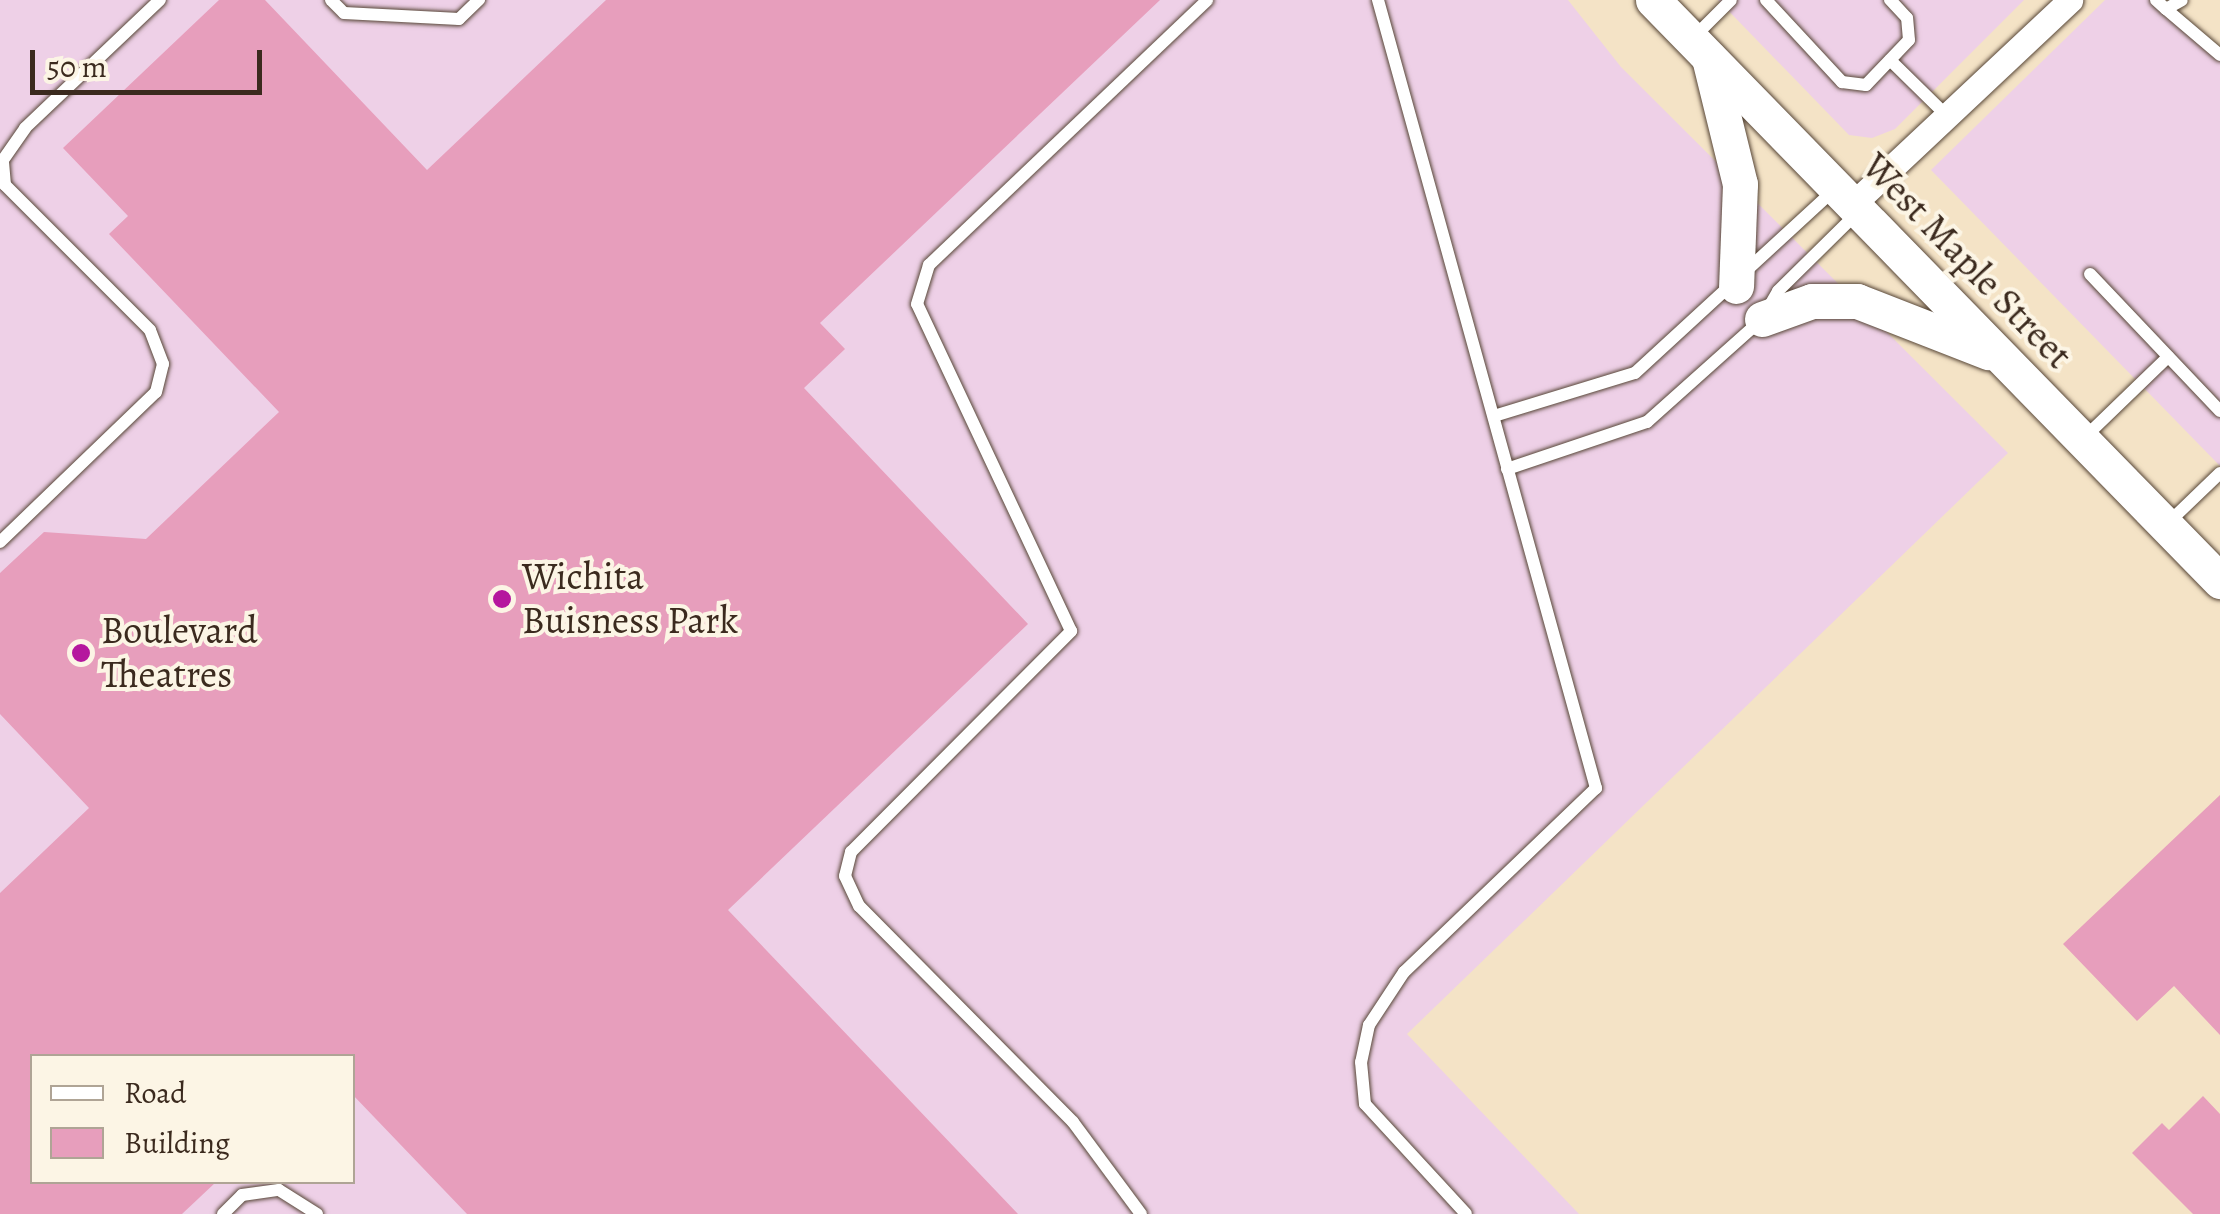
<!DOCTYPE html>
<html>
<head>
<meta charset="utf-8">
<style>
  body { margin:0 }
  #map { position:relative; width:2220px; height:1214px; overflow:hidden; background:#f4e3c6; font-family:Alegreya,serif }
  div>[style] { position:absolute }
  .built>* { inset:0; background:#eed0e7 }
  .building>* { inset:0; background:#e79ebc }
  .roads { filter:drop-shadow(0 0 2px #574637) drop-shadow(0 0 2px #574637) }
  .lane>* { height:12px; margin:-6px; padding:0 6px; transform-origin:6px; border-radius:6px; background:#fff }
  .street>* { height:25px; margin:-12.5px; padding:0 12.5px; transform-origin:12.5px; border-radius:12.5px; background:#fff }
  .secondary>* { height:35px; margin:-17.5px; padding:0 17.5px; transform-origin:17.5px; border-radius:17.5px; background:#fff }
  .dots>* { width:28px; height:28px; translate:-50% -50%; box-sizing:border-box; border:5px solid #fcf5e5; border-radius:50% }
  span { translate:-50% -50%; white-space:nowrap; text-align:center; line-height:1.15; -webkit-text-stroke:8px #fcf5e5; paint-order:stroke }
  .street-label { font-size:38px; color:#3b2a1e }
  .poi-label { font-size:38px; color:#3b2a1e }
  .left { translate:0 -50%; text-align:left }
  .legend { position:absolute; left:30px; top:1054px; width:325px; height:130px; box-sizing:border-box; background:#fcf5e5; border:2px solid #afa495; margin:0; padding:12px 18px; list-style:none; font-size:30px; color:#3b2a1e }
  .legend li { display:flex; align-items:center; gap:20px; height:50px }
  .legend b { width:50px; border:2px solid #afa495 }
  .scale { position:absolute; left:30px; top:50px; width:232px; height:45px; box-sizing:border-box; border:5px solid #3b2a1e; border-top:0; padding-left:12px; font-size:30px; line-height:35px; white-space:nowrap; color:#3b2a1e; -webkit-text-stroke:8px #fcf5e5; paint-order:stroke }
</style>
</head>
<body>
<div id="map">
  <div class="built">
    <i style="clip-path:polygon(evenodd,0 0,1568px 0,1621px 67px,2008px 453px,1407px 1034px,1579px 1214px,0 1214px,0 0,32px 1056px,352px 1056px,352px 1182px,32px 1182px,32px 1056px)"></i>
    <i style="clip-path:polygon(1718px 0,2024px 0,1895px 129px,1872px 138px,1849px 135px)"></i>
    <i style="clip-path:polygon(2105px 0,2161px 0,2220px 60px,2220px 466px,1931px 170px)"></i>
  </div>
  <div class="building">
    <i style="clip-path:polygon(219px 0,265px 0,427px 170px,606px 0,1160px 0,820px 323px,845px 349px,804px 388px,1028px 624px,728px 910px,1018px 1214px,467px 1214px,352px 1094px,352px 1056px,32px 1056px,32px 1182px,216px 1182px,182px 1214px,0 1214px,0 893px,89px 808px,0 714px,0 573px,44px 532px,146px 539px,279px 412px,109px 234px,128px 216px,63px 148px)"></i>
    <i style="clip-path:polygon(2220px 795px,2220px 1035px,2174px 986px,2137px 1021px,2063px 944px)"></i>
    <i style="clip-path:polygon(2203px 1096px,2220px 1114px,2220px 1214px,2193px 1214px,2132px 1153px,2162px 1123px,2169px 1130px)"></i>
  </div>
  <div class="roads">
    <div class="lane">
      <i style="left:331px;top:0;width:18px;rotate:45deg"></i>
      <i style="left:344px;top:13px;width:115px;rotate:3deg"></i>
      <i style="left:459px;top:19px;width:28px;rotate:-44deg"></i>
      <i style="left:1378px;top:0;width:818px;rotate:74.54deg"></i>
      <i style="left:1596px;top:788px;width:266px;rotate:136.2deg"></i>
      <i style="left:1404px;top:972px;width:64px;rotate:123.4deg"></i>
      <i style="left:1369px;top:1025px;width:38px;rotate:102deg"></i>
      <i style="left:1361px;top:1062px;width:42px;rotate:84.6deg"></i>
      <i style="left:1365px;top:1104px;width:149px;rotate:47.4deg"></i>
      <i style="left:1766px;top:0;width:112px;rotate:47.2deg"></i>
      <i style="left:1842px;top:82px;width:24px;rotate:7deg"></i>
      <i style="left:1866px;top:85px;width:62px;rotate:-46.3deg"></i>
      <i style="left:1909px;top:40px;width:22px;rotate:-95deg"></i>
      <i style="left:1907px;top:18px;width:25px;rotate:-133deg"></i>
      <i style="left:2156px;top:0;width:13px;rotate:42deg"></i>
      <i style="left:2166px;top:9px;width:18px;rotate:-29deg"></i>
      <i style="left:2166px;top:9px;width:71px;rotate:40.4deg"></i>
      <i style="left:1694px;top:37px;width:52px;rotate:-45deg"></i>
      <i style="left:1890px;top:60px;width:80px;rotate:44.5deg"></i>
      <i style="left:2090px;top:274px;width:189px;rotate:46.5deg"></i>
      <i style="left:1494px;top:416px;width:147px;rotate:-17deg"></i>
      <i style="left:1635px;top:373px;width:272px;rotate:-42.6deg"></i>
      <i style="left:2084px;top:438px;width:117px;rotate:-44deg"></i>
      <i style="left:1507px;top:469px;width:148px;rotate:-18.6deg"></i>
      <i style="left:1647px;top:422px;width:154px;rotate:-41.8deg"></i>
      <i style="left:1762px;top:319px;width:32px;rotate:-60deg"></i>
      <i style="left:1778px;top:291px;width:114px;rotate:-44.6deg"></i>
      <i style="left:2168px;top:523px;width:72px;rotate:-43.9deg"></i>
      <i style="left:0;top:542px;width:216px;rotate:-43.9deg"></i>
      <i style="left:156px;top:392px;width:29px;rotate:-76deg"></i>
      <i style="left:163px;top:364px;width:36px;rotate:-111deg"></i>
      <i style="left:150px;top:330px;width:205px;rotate:-135deg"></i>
      <i style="left:5px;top:185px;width:25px;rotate:-95deg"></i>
      <i style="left:3px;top:160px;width:39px;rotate:-55deg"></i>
      <i style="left:25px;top:128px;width:186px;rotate:-43.5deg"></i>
      <i style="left:223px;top:1214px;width:27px;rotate:-45deg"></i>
      <i style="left:242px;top:1195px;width:37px;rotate:-8deg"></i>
      <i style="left:279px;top:1190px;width:45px;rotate:32.3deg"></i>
      <i style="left:1141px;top:1214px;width:114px;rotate:-126.5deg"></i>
      <i style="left:1073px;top:1122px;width:304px;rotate:-134.7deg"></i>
      <i style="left:859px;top:906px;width:33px;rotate:-115deg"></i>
      <i style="left:845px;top:876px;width:25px;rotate:-76deg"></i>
      <i style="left:851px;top:852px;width:312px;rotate:-45.1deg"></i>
      <i style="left:1071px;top:631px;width:361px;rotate:-115.2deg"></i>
      <i style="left:917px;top:304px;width:41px;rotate:-72.9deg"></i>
      <i style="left:929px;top:265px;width:384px;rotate:-43.6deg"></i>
    </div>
    <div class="street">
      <i style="left:1853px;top:204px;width:298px;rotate:-43.2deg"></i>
    </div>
    <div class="secondary">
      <i style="left:1653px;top:0;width:812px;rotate:45.7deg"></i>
      <i style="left:1709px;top:58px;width:130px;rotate:76.2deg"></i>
      <i style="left:1740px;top:184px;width:102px;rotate:92.2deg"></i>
      <i style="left:1762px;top:319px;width:53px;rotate:-19.8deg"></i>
      <i style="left:1812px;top:301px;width:45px"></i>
      <i style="left:1857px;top:301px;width:141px;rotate:21.3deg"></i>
    </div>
  </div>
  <div class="dots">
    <i style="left:502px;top:599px;background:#b5179e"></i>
    <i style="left:81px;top:653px;background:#b5179e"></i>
  </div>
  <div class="street-label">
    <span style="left:1967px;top:261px;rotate:46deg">West Maple Street</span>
  </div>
  <div class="poi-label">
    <span class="left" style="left:522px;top:599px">Wichita<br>Buisness Park</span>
    <span class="left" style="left:101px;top:653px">Boulevard<br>Theatres</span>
  </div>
  <ul class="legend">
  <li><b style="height:12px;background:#fff"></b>Road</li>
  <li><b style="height:28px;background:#e79ebc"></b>Building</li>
  </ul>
  <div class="scale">50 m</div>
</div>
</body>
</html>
